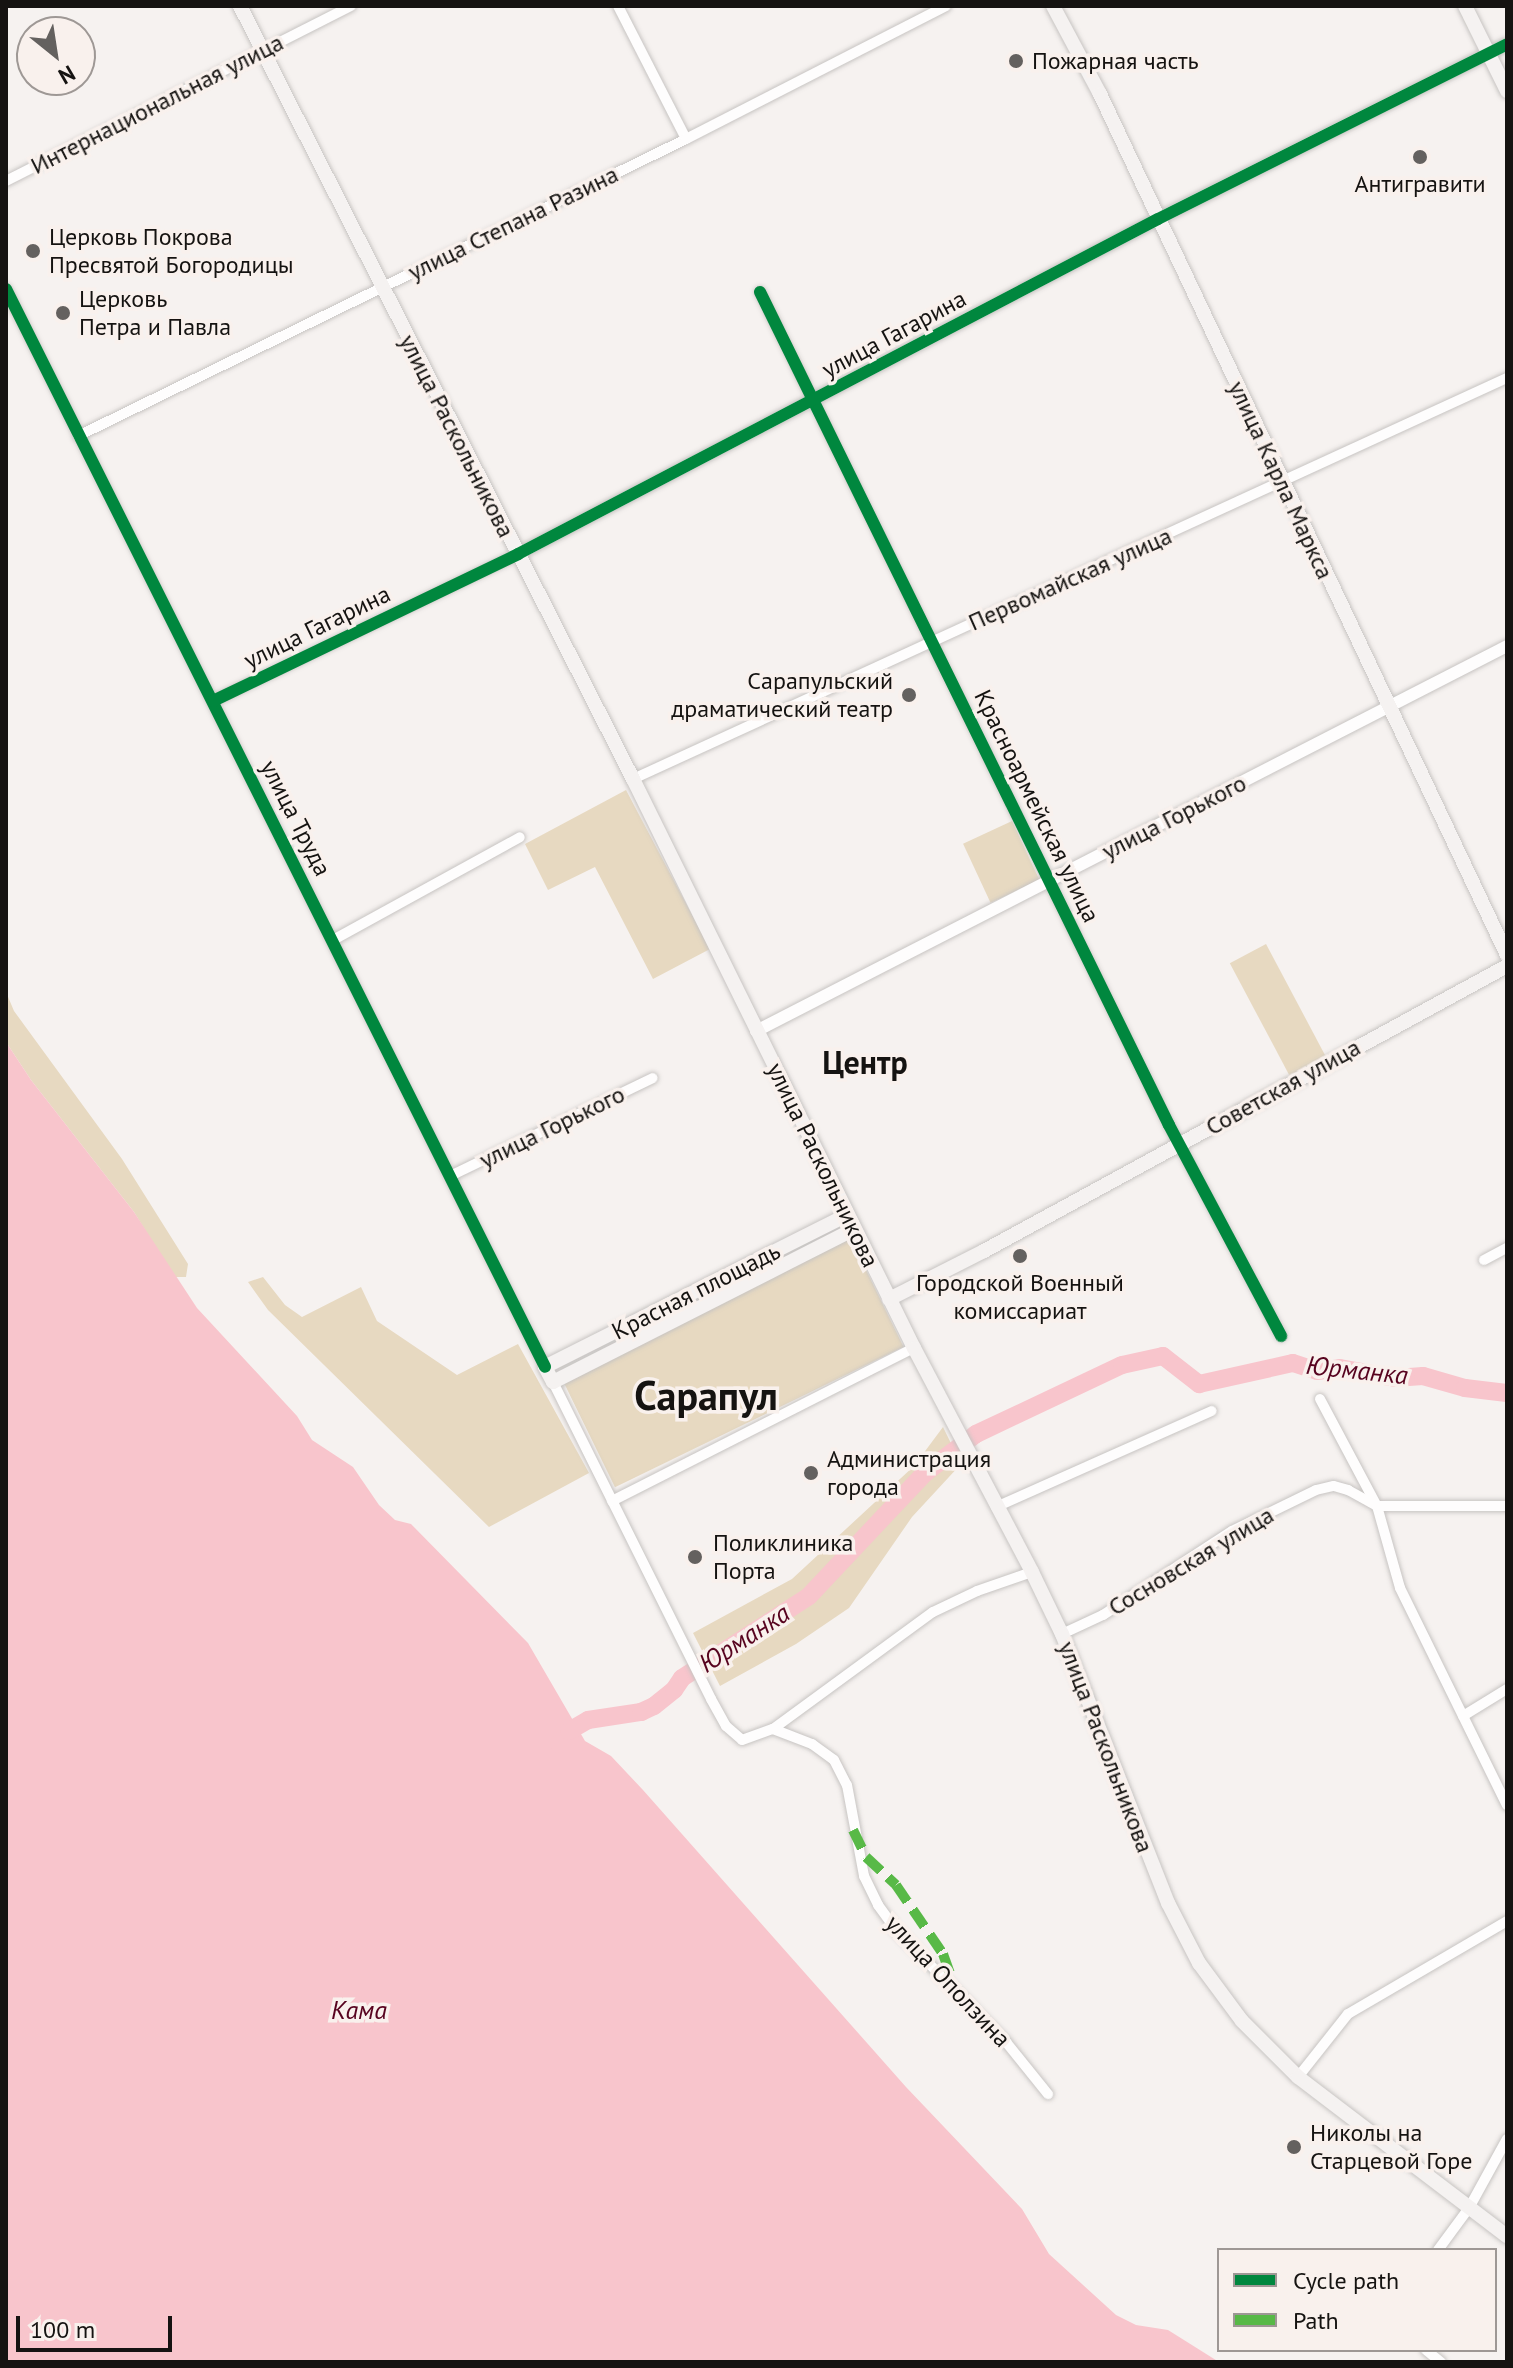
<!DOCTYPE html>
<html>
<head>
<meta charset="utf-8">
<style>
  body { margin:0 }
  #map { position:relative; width:1513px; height:2368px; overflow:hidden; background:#f6f2f0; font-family:"PT Sans",sans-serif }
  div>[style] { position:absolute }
  .green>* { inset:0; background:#e7d9c1; transform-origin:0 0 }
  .water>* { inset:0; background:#f8c5cc }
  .river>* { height:18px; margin:-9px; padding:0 9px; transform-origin:9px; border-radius:9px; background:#f8c5cc }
  .roads { filter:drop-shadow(0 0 2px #c7c4c2) drop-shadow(0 0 2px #c7c4c2) }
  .minor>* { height:10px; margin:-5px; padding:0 5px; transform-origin:5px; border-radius:5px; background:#fefdfd }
  .tertiary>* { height:12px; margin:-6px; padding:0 6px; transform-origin:6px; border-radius:6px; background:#fefdfd }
  .secondary>* { height:14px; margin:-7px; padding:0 7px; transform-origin:7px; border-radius:7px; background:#f5f2f1 }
  .quiet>* { height:10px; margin-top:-5px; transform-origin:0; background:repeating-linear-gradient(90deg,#58b947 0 20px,transparent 0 30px) }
  .cycleway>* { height:12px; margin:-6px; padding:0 6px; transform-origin:6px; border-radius:6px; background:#00873e }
  .dots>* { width:22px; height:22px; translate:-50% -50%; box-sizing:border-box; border:4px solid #f9f1ed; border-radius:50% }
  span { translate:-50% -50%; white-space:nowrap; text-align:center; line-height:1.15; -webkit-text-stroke:7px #f9f1ed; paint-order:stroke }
  .poi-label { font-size:24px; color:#151311 }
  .left { translate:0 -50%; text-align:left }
  .right { translate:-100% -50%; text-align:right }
  .street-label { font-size:24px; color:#151311 }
  .water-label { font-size:26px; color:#57031f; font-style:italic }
  .district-label { font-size:32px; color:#151311; font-weight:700 }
  .town-label { font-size:40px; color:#151311; font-weight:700 }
  .frame { position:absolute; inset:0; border:8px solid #151311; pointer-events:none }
  .legend { position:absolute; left:1217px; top:2248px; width:280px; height:104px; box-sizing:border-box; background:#f9f1ed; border:2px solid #9e9895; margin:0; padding:10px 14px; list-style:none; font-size:24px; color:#151311 }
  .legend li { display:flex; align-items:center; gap:16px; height:40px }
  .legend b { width:40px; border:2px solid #9e9895 }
  .north { position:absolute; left:16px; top:16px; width:80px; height:80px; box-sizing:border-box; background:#f9f1ed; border:2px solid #9e9895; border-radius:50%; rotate:150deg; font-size:22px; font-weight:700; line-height:32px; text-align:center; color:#151311 }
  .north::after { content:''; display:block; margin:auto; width:28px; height:36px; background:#64615f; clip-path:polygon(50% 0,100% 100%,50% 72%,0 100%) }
  .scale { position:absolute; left:16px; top:2316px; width:156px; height:36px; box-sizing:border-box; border:4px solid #151311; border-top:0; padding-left:10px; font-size:24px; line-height:28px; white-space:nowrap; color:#151311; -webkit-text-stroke:6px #f9f1ed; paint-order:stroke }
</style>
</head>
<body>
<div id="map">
  <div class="green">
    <i style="clip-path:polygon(626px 790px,710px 949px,653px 979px,595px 867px,548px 890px,525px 844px)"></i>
    <i style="left:1012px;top:821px;width:65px;height:54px;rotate:65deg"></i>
    <i style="left:1266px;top:944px;width:127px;height:41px;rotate:62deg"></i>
    <i style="clip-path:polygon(6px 992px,14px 1011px,122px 1159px,188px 1264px,186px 1277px,174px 1277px,134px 1212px,31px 1080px,6px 1042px)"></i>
    <i style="left:850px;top:1237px;width:122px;height:321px;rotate:64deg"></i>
    <i style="clip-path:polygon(263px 1277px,285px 1305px,302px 1317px,361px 1287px,377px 1321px,457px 1375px,518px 1344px,589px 1473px,489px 1527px,268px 1310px,248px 1282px)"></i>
    <i style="clip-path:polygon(943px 1427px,961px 1464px,912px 1517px,849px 1608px,796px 1644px,720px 1686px,693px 1633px,792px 1579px,914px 1466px)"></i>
  </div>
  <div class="water">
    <i style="clip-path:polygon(6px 1042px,31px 1080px,134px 1212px,197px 1308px,297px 1416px,312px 1440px,353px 1467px,379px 1505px,395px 1520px,411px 1524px,528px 1643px,585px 1741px,611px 1756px,643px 1790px,906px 2087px,1022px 2209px,1049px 2254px,1116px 2315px,1136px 2325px,1168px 2330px,1219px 2362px,6px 2362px)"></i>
  </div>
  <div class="river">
    <i style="left:559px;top:1744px;width:16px;rotate:-52deg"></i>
    <i style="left:569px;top:1731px;width:22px;rotate:-30deg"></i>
    <i style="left:588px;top:1720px;width:54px;rotate:-8.6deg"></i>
    <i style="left:641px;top:1712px;width:14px;rotate:-25deg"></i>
    <i style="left:654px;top:1706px;width:26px;rotate:-39deg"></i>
    <i style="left:674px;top:1690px;width:14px;rotate:-56deg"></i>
    <i style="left:682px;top:1678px;width:151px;rotate:-32.8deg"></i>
    <i style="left:809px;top:1596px;width:169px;rotate:-46.7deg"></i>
    <i style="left:925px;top:1473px;width:64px;rotate:-37.4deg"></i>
    <i style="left:976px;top:1434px;width:161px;rotate:-25.3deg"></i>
    <i style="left:1122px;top:1365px;width:42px;rotate:-12.4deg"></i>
    <i style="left:1163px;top:1356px;width:46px;rotate:37.9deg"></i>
    <i style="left:1199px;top:1384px;width:96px;rotate:-12.6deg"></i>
    <i style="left:1293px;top:1363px;width:25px;rotate:18deg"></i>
    <i style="left:1317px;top:1371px;width:23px;rotate:-7deg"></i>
    <i style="left:1340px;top:1368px;width:56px;rotate:10.3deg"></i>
    <i style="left:1395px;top:1378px;width:28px;rotate:-4deg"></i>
    <i style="left:1423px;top:1376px;width:44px;rotate:15.9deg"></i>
    <i style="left:1465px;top:1388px;width:42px;rotate:6.8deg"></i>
  </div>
  <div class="roads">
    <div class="minor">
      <i style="left:618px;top:6px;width:149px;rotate:62.9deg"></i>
      <i style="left:6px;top:181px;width:387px;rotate:-26.9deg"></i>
      <i style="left:6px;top:289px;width:1205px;rotate:63.43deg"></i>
      <i style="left:760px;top:292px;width:928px;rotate:63.85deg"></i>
      <i style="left:1169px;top:1125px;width:239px;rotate:62deg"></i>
      <i style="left:78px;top:436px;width:677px;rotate:-26.03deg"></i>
      <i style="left:686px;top:139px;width:292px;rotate:-27.1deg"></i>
      <i style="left:213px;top:701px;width:339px;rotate:-25.7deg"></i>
      <i style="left:633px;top:779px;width:962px;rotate:-24.65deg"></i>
      <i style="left:333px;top:940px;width:213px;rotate:-28.8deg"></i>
      <i style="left:450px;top:1176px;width:225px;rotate:-25.8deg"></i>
      <i style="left:1484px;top:1260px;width:26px;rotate:-28deg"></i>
      <i style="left:553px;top:1382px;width:354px;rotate:63.5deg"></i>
      <i style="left:711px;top:1699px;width:31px;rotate:61deg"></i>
      <i style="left:726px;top:1726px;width:21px;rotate:41deg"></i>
      <i style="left:742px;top:1740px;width:33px;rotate:-20deg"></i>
      <i style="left:773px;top:1729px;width:198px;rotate:-36.2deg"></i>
      <i style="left:933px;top:1612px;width:49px;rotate:-25.5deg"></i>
      <i style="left:977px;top:1591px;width:58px;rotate:-19.1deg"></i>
      <i style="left:1320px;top:1399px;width:121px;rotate:62deg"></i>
      <i style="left:1377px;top:1506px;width:85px;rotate:74.3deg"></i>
      <i style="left:1400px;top:1588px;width:242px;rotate:63.8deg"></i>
      <i style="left:612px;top:1501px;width:339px;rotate:-26.9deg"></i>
      <i style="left:996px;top:1507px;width:236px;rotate:-24deg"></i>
      <i style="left:1062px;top:1634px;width:45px;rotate:-24.9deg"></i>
      <i style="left:1103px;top:1615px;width:154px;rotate:-33.1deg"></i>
      <i style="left:1232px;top:1531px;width:93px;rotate:-26deg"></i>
      <i style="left:1316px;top:1490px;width:18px;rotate:-13deg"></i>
      <i style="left:1334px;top:1486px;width:15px;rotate:16deg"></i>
      <i style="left:1348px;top:1490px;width:33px;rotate:29deg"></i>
      <i style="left:1377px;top:1506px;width:130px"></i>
      <i style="left:1463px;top:1716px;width:52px;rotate:-31.5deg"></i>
      <i style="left:773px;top:1729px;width:42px;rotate:21deg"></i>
      <i style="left:812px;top:1744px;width:27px;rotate:36deg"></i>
      <i style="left:834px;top:1760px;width:28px;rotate:63deg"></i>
      <i style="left:847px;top:1785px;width:93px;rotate:79.4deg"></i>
      <i style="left:864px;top:1876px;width:32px;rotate:64deg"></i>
      <i style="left:878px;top:1905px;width:32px;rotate:54deg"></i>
      <i style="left:897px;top:1931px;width:156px;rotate:45.5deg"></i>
      <i style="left:1006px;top:2042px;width:67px;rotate:51.1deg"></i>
      <i style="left:1298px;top:2077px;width:80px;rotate:-51.6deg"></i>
      <i style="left:1348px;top:2014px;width:184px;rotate:-30.3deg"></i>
      <i style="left:1438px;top:2250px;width:52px;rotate:-53.6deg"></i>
      <i style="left:1469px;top:2208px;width:79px;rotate:-61.2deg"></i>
      <i style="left:1426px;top:2350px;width:19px;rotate:39deg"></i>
    </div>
    <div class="tertiary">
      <i style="left:518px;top:554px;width:722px;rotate:-27.63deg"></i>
      <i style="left:1158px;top:219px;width:390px;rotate:-26.6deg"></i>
      <i style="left:756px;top:1031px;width:844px;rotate:-27.14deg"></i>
    </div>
    <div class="secondary">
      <i style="left:240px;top:6px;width:867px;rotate:63.05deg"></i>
      <i style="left:633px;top:779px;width:635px;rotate:63.72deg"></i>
      <i style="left:914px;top:1348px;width:253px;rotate:62.2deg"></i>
      <i style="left:1032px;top:1572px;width:69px;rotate:64.2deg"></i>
      <i style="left:1062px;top:1634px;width:289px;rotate:68.5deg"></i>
      <i style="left:1168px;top:1903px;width:68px;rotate:62.7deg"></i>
      <i style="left:1199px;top:1963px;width:72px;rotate:53.4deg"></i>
      <i style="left:1242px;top:2021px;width:79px;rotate:45deg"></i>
      <i style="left:1298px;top:2077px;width:263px;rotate:37.3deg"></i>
      <i style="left:1053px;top:6px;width:100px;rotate:61.9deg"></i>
      <i style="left:1100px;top:94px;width:952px;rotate:64.7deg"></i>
      <i style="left:1465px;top:6px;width:95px;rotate:63.7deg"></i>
      <i style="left:847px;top:1215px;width:338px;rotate:153.3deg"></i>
      <i style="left:545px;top:1367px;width:17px;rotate:62deg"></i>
      <i style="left:553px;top:1382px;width:338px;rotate:-26.9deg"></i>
      <i style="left:889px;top:1299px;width:106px;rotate:-26.8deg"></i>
      <i style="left:984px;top:1251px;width:596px;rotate:-28.59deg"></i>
    </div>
  </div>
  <div class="quiet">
    <i style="left:853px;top:1830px;width:30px;rotate:64deg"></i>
    <i style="left:866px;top:1857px;width:41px;rotate:43deg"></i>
    <i style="left:896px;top:1885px;width:83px;rotate:55.7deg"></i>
    <i style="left:943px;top:1954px;width:41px;rotate:70.3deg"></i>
  </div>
  <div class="cycleway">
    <i style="left:6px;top:289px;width:1205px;rotate:63.43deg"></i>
    <i style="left:760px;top:292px;width:928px;rotate:63.85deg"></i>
    <i style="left:1169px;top:1125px;width:239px;rotate:62deg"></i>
    <i style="left:213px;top:701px;width:339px;rotate:-25.7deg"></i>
    <i style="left:518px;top:554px;width:722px;rotate:-27.63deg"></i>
    <i style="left:1158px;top:219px;width:390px;rotate:-26.6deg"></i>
  </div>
  <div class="dots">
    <i style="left:1016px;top:61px;background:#64615f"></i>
    <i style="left:1420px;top:157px;background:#64615f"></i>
    <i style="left:33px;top:251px;background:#64615f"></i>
    <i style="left:63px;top:313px;background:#64615f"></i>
    <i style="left:909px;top:695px;background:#64615f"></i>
    <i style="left:1020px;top:1256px;background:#64615f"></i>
    <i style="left:811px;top:1473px;background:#64615f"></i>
    <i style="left:695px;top:1557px;background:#64615f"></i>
    <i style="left:1294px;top:2147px;background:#64615f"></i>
  </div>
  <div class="poi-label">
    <span class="left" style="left:1032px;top:61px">Пожарная часть</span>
    <span style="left:1420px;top:184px">Антигравити</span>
    <span class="left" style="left:49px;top:251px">Церковь Покрова<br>Пресвятой Богородицы</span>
    <span class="left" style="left:79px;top:313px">Церковь<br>Петра и Павла</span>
    <span class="right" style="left:893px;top:695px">Сарапульский<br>драматический театр</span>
    <span style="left:1020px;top:1297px">Городской Военный<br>комиссариат</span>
    <span class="left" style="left:827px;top:1473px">Администрация<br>города</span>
    <span class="left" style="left:713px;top:1557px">Поликлиника<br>Порта</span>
    <span class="left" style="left:1310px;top:2147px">Николы на<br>Старцевой Горе</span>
  </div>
  <div class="street-label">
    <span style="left:157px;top:104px;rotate:-27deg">Интернациональная улица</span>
    <span style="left:513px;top:223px;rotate:-26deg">улица Степана Разина</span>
    <span style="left:894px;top:334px;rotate:-28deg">улица Гагарина</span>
    <span style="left:457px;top:436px;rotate:63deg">улица Раскольникова</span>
    <span style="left:1281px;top:480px;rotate:65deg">улица Карла Маркса</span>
    <span style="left:1070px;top:579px;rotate:-24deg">Первомайская улица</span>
    <span style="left:317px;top:627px;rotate:-26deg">улица Гагарина</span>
    <span style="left:1037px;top:806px;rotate:64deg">Красноармейская улица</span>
    <span style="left:1174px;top:817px;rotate:-27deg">улица Горького</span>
    <span style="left:296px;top:818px;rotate:63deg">улица Труда</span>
    <span style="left:1283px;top:1087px;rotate:-29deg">Советская улица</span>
    <span style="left:552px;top:1127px;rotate:-26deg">улица Горького</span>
    <span style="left:823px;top:1165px;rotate:64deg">улица Раскольникова</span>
    <span style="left:696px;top:1291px;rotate:-27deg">Красная площадь</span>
    <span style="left:1191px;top:1561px;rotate:-31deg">Сосновская улица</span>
    <span style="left:1106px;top:1747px;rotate:69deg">улица Раскольникова</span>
    <span style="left:948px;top:1981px;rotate:47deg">улица Оползина</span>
  </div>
  <div class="water-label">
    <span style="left:1357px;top:1370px;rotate:6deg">Юрманка</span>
    <span style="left:744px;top:1638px;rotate:-33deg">Юрманка</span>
    <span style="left:359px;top:2010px">Кама</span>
  </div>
  <div class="district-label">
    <span style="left:865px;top:1062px">Центр</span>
  </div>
  <div class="town-label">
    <span style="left:706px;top:1395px">Сарапул</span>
  </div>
  <div class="frame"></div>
  <ul class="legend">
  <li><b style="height:10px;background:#00873e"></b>Cycle path</li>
  <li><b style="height:10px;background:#58b947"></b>Path</li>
  </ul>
  <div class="north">N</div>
  <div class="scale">100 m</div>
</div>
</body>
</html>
